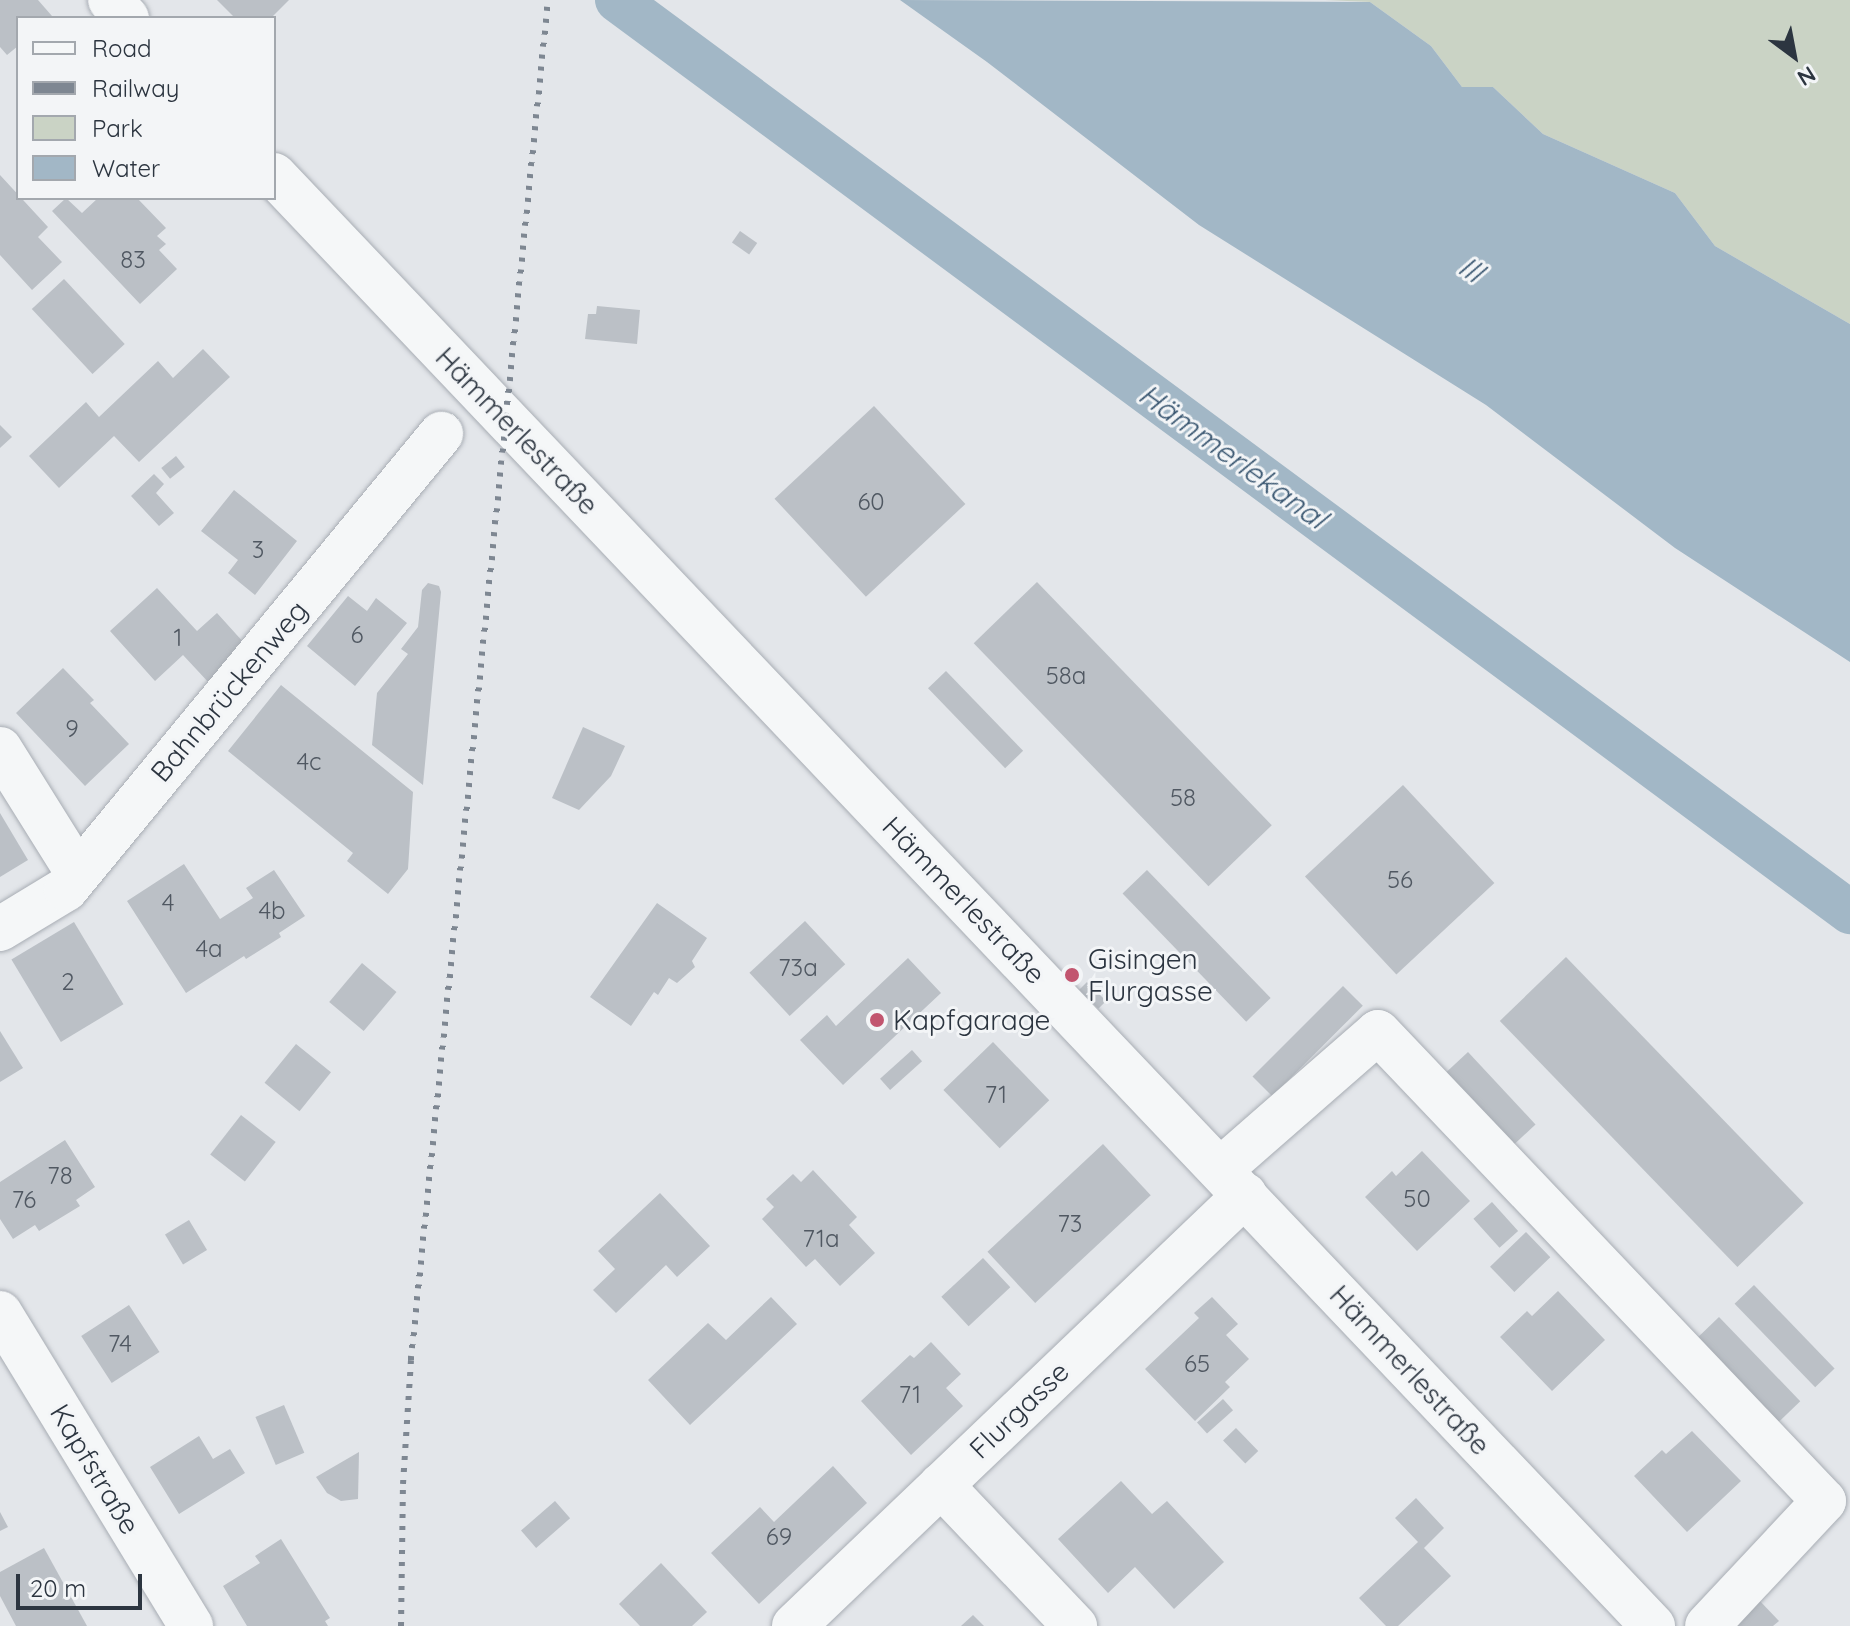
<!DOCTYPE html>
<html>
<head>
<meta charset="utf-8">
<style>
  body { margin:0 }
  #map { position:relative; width:1850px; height:1626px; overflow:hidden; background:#e3e6ea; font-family:Quicksand,sans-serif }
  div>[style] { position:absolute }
  .green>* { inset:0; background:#cad3c5 }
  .water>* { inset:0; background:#a2b7c6 }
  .canal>* { height:44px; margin:-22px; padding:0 22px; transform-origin:22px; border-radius:22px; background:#a2b7c6 }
  .building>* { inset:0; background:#bbc0c6; transform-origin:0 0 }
  .roads { filter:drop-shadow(0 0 2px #a8adb4) drop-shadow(0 0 2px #a8adb4) }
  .minor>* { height:44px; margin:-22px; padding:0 22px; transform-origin:22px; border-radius:22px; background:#f5f7f8 }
  .rail>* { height:6px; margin-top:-3px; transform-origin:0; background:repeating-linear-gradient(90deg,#7e8792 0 4px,transparent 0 12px) }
  .dots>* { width:22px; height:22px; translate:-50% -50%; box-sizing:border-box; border:4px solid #f3f5f7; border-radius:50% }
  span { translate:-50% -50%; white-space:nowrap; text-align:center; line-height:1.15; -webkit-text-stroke:6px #f3f5f7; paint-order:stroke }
  .number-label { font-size:24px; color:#505862 }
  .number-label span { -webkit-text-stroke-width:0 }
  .street-label { font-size:28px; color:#2c3540 }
  .poi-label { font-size:28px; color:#2c3540 }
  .left { translate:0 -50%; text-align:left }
  .water-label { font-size:30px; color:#3a5771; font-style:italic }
  .legend { position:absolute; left:16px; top:16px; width:260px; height:184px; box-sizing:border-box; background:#f3f5f7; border:2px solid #a3a8ae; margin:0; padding:10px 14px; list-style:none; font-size:24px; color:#2c3540 }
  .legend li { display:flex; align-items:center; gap:16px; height:40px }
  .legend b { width:40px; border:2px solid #a3a8ae }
  .north { position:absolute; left:1754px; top:16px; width:80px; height:80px; -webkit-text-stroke:6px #f3f5f7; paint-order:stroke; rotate:148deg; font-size:22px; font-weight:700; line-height:32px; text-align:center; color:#2c3540 }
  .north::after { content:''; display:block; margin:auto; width:28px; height:36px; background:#2c3540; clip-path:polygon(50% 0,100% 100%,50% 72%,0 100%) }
  .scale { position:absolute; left:16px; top:1574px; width:126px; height:36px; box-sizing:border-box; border:4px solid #2c3540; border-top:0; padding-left:10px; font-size:24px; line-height:28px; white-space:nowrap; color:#2c3540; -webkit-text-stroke:6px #f3f5f7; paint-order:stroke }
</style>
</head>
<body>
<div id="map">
  <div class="green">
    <i style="clip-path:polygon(1325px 0,1850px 0,1850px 324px,1715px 246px,1675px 193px,1543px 134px,1493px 87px,1462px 87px,1431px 46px,1370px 2px)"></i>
  </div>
  <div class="water">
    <i style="clip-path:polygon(900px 0,1370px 2px,1431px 46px,1462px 87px,1493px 87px,1543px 134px,1675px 193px,1715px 246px,1850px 324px,1850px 662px,1675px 548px,1486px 405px,1199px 225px,987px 62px)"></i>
  </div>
  <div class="canal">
    <i style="left:617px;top:0;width:1534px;rotate:36.49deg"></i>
  </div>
  <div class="building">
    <i style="clip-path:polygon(0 0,38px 0,52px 16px,18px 18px,18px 46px,7px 55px,0 47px)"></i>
    <i style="clip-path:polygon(217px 0,289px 0,271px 18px,235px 18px)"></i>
    <i style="clip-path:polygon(0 175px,48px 227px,38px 237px,62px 262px,32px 290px,0 255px)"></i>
    <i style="clip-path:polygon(66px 198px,82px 213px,98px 198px,137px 198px,166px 228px,157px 236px,166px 244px,159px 250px,177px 269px,140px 304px,52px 211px)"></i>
    <i style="left:740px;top:231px;width:21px;height:14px;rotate:35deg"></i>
    <i style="left:64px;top:279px;width:89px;height:44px;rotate:47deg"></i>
    <i style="clip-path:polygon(597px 306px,640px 310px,637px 344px,585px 339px,588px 314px,596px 314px)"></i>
    <i style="clip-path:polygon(203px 349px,230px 377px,139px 462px,114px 436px,59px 488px,29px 456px,86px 402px,99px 417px,158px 361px,173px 378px)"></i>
    <i style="left:874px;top:406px;width:134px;height:136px;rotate:47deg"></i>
    <i style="clip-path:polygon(0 425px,12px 437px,0 448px)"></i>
    <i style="left:176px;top:456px;width:14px;height:19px;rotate:51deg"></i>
    <i style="clip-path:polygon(154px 474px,164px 484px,156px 493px,174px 513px,159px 526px,131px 496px)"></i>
    <i style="clip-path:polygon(234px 490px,297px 541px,255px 595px,228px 573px,238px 560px,201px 531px)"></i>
    <i style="left:1037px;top:582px;width:338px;height:88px;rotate:46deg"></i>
    <i style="clip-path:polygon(428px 583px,439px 586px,441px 592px,423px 785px,372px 745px,377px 693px,408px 654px,401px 649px,418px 627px,422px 590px)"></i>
    <i style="clip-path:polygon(157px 588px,197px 631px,217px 613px,245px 644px,210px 684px,183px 655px,155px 681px,110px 631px)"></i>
    <i style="clip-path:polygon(348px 596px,367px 611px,376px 598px,407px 623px,355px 686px,307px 646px)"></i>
    <i style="clip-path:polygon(63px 668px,94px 700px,90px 703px,129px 744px,85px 786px,16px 713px)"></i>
    <i style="left:946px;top:671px;width:111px;height:25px;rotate:46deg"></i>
    <i style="clip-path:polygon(281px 685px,413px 792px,408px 869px,388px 894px,347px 861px,353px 853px,228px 751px)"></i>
    <i style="clip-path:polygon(583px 727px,625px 746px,611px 776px,579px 810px,552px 798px)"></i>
    <i style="left:1403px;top:785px;width:134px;height:134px;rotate:47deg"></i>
    <i style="clip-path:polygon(0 813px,28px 860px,0 877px)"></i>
    <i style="clip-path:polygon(184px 864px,220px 919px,253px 898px,246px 888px,274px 870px,305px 916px,279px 933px,281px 937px,246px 959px,244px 956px,186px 993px,127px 901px)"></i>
    <i style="left:1147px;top:870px;width:178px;height:34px;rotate:46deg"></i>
    <i style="clip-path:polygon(657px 903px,707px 938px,692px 961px,695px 967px,677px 983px,669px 978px,658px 995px,654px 992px,631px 1026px,590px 997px)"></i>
    <i style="left:805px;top:921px;width:59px;height:76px;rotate:47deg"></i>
    <i style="left:74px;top:922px;width:96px;height:73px;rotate:59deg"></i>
    <i style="left:1566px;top:957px;width:342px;height:92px;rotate:46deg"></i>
    <i style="clip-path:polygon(908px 958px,941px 993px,843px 1085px,800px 1040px,827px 1015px,836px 1026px)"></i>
    <i style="left:362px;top:963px;width:45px;height:51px;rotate:40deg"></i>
    <i style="left:1087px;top:982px;width:27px;height:11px;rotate:45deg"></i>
    <i style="left:1343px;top:986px;width:28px;height:128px;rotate:45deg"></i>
    <i style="clip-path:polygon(0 1031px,23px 1068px,0 1082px)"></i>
    <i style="left:993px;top:1042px;width:81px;height:69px;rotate:46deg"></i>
    <i style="left:296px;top:1044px;width:45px;height:50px;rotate:39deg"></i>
    <i style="left:912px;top:1050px;width:15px;height:43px;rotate:48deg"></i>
    <i style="left:1468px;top:1052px;width:99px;height:32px;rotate:47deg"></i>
    <i style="left:241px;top:1115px;width:44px;height:50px;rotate:38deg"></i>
    <i style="clip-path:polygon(65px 1140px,95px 1187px,76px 1200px,80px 1206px,39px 1231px,35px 1225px,13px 1239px,0 1219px,0 1182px)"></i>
    <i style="left:1103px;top:1144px;width:70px;height:158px;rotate:47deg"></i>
    <i style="clip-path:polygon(1422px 1151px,1470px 1201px,1417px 1251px,1365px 1197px,1392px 1171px,1396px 1176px)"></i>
    <i style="clip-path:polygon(813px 1170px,857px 1217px,849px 1225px,875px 1253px,840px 1286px,815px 1259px,806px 1267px,762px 1219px,774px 1207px,766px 1199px,793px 1174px,801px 1182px)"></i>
    <i style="clip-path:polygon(660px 1193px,710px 1246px,677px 1277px,666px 1265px,616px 1313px,593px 1290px,615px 1269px,598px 1251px)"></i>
    <i style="left:1492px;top:1202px;width:39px;height:25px;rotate:48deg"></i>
    <i style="left:189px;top:1220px;width:35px;height:28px;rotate:59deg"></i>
    <i style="left:1526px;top:1232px;width:35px;height:50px;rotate:46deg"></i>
    <i style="left:983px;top:1258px;width:40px;height:57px;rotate:47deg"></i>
    <i style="left:1754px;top:1285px;width:116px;height:27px;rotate:46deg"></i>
    <i style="clip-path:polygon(1558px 1291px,1605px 1340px,1552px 1391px,1500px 1337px,1527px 1311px,1532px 1316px)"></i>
    <i style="clip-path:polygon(771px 1297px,797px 1324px,690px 1425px,648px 1380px,708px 1323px,726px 1340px)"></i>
    <i style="clip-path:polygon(1212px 1297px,1238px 1324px,1226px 1335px,1249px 1359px,1225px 1382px,1230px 1387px,1195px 1421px,1145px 1369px,1199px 1318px,1194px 1313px)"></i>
    <i style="left:129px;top:1305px;width:56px;height:57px;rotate:57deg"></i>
    <i style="left:1719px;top:1317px;width:117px;height:30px;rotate:46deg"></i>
    <i style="clip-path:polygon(931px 1342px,961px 1374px,946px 1388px,963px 1406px,911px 1455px,861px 1401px,910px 1355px,914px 1358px)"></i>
    <i style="left:1223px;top:1399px;width:15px;height:35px;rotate:48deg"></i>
    <i style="left:284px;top:1405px;width:52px;height:31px;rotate:67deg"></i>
    <i style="left:1236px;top:1428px;width:32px;height:18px;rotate:46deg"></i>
    <i style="clip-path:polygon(1692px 1431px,1741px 1481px,1687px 1532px,1634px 1476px,1662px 1450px,1666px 1454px)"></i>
    <i style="clip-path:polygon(199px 1436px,213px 1459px,230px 1449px,245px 1473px,179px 1514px,150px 1467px)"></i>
    <i style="clip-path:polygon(359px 1452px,358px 1499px,341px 1501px,327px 1493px,316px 1477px)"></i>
    <i style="clip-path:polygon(833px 1466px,867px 1503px,759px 1604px,711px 1553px,760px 1507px,774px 1522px)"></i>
    <i style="clip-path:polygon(1121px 1481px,1152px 1514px,1167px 1501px,1224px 1562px,1174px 1609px,1135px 1567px,1108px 1593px,1058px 1539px)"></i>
    <i style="clip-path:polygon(1416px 1498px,1444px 1528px,1424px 1548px,1451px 1576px,1398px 1626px,1386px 1626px,1359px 1598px,1418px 1542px,1395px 1518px)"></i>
    <i style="left:555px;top:1501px;width:23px;height:45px;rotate:49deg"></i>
    <i style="clip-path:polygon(0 1512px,8px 1527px,0 1531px)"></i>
    <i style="clip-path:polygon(281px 1539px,330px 1618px,325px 1621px,328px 1626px,247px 1626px,223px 1586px,260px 1563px,255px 1556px)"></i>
    <i style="clip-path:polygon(44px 1548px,87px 1626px,16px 1626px,0 1596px,0 1572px)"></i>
    <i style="clip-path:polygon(661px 1563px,707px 1612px,692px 1626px,640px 1626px,619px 1604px)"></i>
    <i style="clip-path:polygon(1758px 1599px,1779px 1621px,1773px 1626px,1729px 1626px)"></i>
    <i style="clip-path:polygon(973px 1615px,984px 1626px,961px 1626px)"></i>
  </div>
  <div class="roads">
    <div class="minor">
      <i style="left:110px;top:0;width:25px;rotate:47deg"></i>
      <i style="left:274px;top:175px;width:2002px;rotate:46.46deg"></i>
      <i style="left:0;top:749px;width:147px;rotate:58deg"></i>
      <i style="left:0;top:929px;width:77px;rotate:-31.2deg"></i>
      <i style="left:66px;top:889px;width:590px;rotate:-50.51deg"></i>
      <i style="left:1221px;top:1169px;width:208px;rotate:-41.1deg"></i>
      <i style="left:1378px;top:1032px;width:647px;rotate:46.44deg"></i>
      <i style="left:1824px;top:1501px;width:171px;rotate:133.1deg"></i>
      <i style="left:0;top:1313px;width:367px;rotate:58.6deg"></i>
      <i style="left:941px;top:1485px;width:195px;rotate:46.5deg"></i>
      <i style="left:794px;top:1626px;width:624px;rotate:-43.7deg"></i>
    </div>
  </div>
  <div class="rail">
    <i style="left:401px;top:1626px;width:142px;rotate:-89.2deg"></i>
    <i style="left:403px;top:1484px;width:124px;rotate:-86.3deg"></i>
    <i style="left:411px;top:1360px;width:1367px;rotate:-84.25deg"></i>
  </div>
  <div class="dots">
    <i style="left:1072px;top:975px;background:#c2556f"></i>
    <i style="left:877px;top:1020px;background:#c2556f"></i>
  </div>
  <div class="number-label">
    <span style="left:133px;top:260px">83</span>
    <span style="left:871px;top:502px">60</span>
    <span style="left:258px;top:550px">3</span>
    <span style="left:357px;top:635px">6</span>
    <span style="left:178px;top:638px">1</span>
    <span style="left:1066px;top:676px">58a</span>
    <span style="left:72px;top:729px">9</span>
    <span style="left:309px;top:762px">4c</span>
    <span style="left:1183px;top:798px">58</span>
    <span style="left:1400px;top:880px">56</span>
    <span style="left:168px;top:903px">4</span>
    <span style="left:272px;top:911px">4b</span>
    <span style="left:209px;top:949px">4a</span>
    <span style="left:798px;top:968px">73a</span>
    <span style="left:68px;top:982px">2</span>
    <span style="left:996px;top:1095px">71</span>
    <span style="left:60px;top:1176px">78</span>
    <span style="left:1417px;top:1199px">50</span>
    <span style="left:24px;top:1200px">76</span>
    <span style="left:1070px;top:1224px">73</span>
    <span style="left:821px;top:1239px">71a</span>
    <span style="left:120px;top:1344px">74</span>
    <span style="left:1197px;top:1364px">65</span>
    <span style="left:910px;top:1395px">71</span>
    <span style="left:779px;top:1537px">69</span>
  </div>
  <div class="street-label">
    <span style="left:517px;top:431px;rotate:46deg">Hämmerlestraße</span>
    <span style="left:229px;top:691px;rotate:-50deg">Bahnbrückenweg</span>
    <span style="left:964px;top:900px;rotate:46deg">Hämmerlestraße</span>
    <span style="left:1410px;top:1370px;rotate:47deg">Hämmerlestraße</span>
    <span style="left:1019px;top:1410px;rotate:-44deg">Flurgasse</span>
    <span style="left:95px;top:1469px;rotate:59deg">Kapfstraße</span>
  </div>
  <div class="poi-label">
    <span class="left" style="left:1088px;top:975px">Gisingen<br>Flurgasse</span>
    <span class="left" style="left:893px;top:1020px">Kapfgarage</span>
  </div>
  <div class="water-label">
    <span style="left:1471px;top:269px;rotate:35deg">Ill</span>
    <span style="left:1233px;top:456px;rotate:36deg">Hämmerlekanal</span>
  </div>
  <ul class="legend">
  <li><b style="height:10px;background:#f5f7f8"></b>Road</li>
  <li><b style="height:10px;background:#7e8792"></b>Railway</li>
  <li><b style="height:22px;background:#cad3c5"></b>Park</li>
  <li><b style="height:22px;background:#a2b7c6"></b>Water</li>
  </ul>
  <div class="north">N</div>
  <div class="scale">20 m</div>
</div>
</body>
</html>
